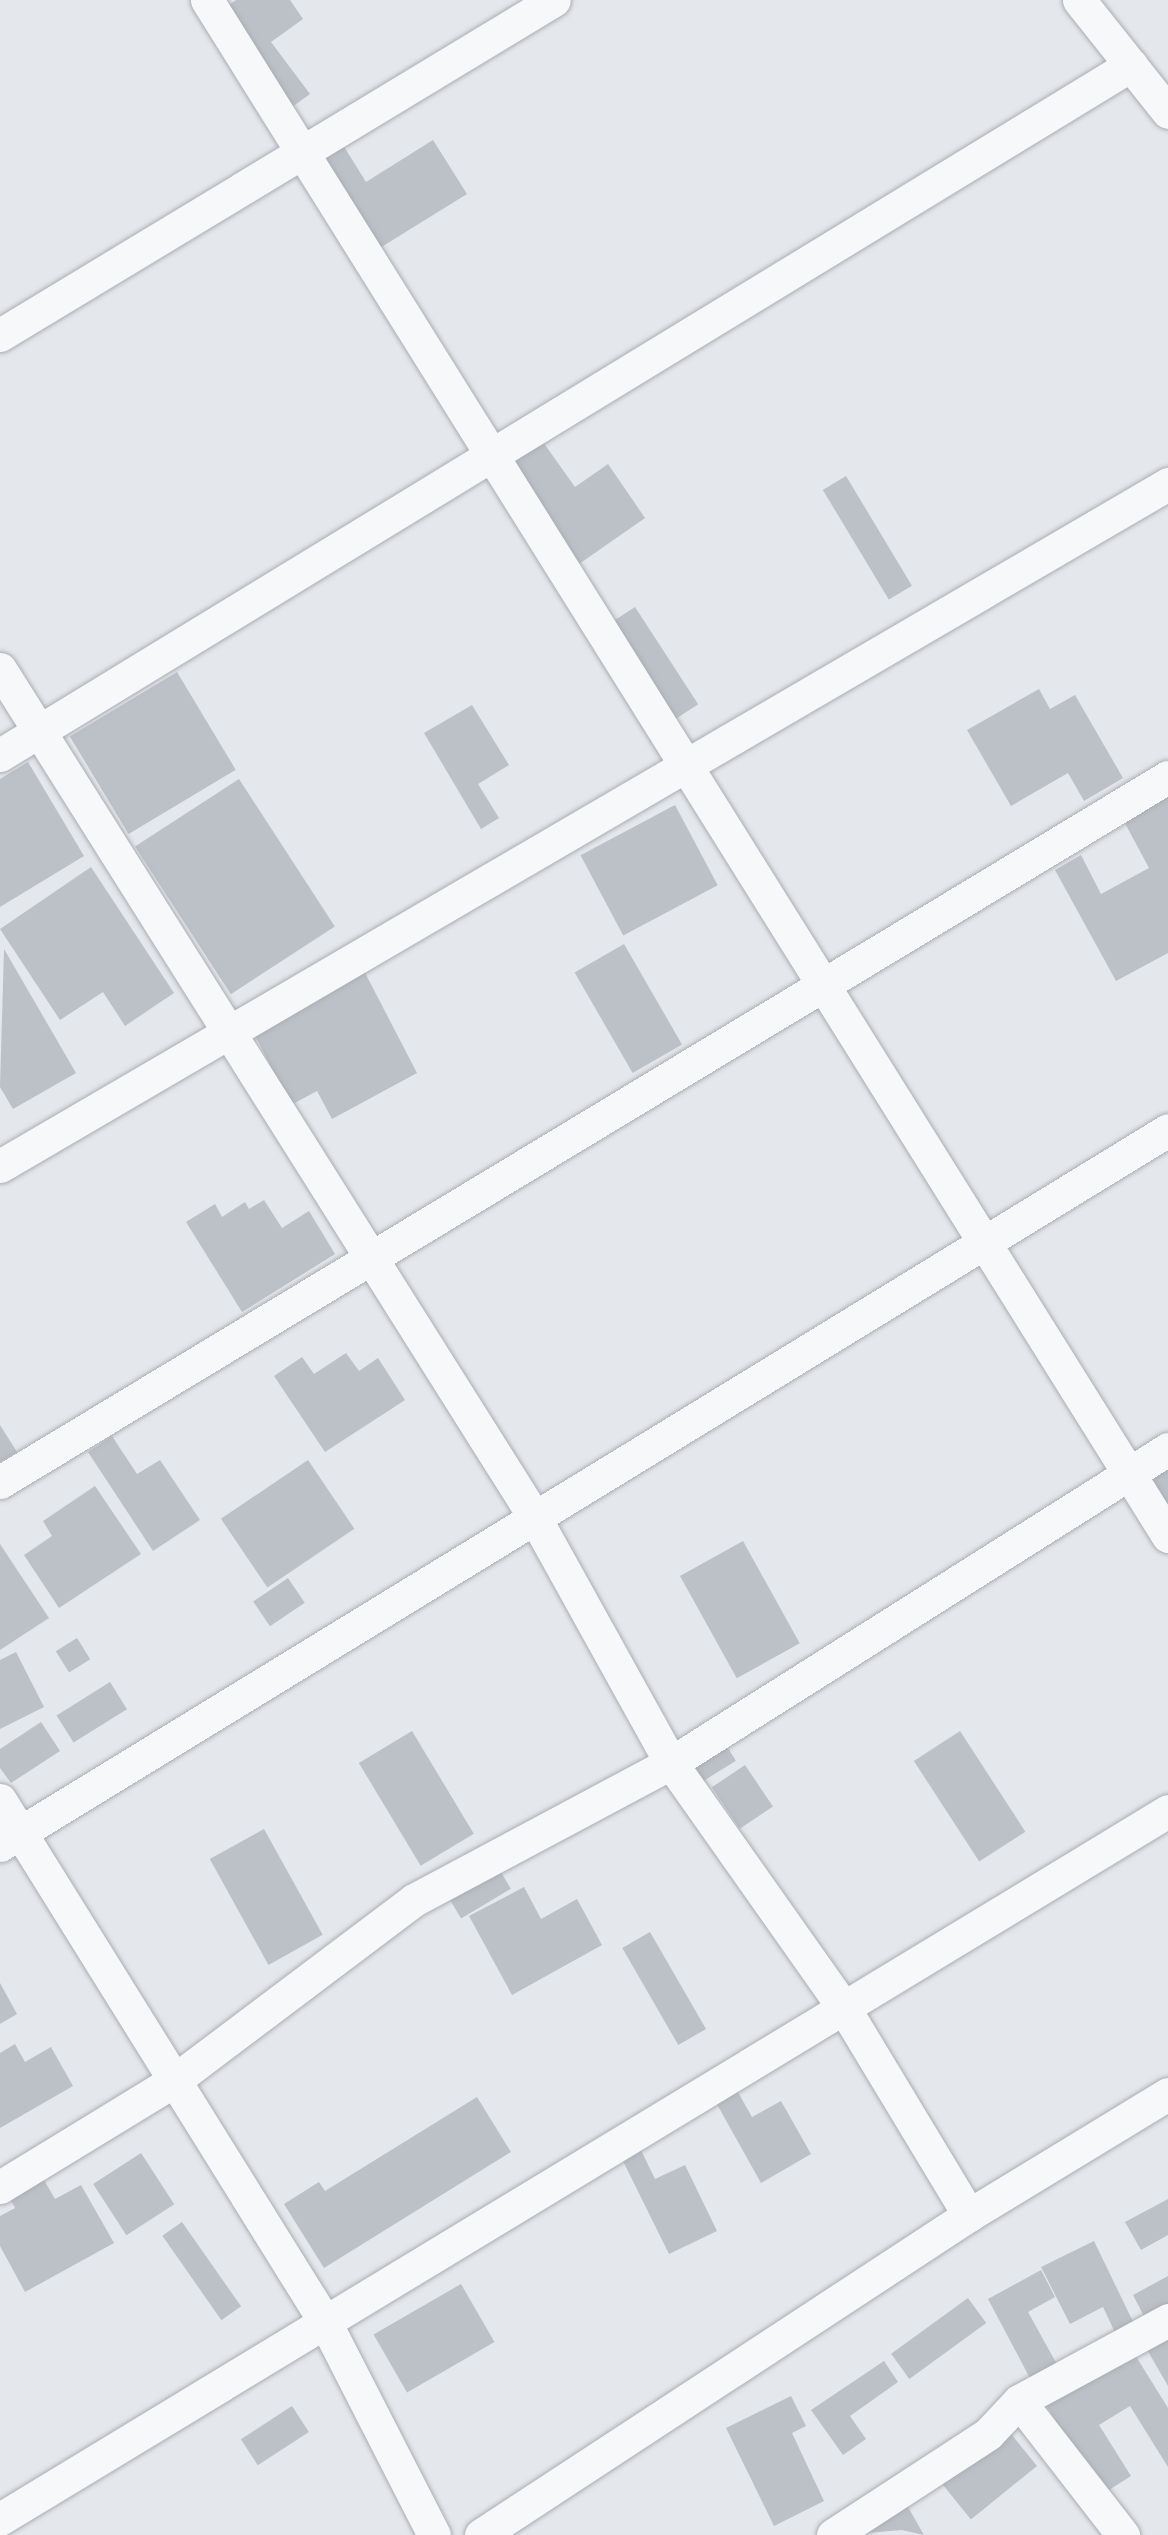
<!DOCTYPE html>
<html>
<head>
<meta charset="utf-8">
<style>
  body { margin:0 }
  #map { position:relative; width:1168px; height:2535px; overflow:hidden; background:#e4e7eb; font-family:Rubik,sans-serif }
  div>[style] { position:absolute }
  .building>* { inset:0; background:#bcc1c7; transform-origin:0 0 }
  .roads { filter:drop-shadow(0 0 2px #a9aeb5) drop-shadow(0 0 2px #a9aeb5) }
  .street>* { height:33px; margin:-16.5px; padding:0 16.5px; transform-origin:16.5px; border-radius:16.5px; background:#f7f8f9 }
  span { translate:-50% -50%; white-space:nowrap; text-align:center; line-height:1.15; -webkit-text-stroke:7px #f4f6f8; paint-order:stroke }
</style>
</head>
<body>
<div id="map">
  <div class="building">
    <i style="clip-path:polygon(236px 0,290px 0,303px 19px,271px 42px,310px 94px,292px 107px,222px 10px)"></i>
    <i style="clip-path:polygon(338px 137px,366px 182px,433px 140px,467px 194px,375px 251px,312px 153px)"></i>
    <i style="clip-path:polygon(543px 442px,575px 487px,608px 464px,645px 518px,579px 564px,510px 465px)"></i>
    <i style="left:846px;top:476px;width:128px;height:27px;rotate:59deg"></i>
    <i style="left:635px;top:607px;width:116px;height:28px;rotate:57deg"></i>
    <i style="left:177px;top:672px;width:114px;height:125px;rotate:59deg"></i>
    <i style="clip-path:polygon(1039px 689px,1050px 709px,1075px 695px,1123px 778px,1084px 801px,1068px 773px,1011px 806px,967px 730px)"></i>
    <i style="clip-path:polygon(472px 705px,509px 765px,478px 784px,499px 818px,481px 829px,424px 733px)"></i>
    <i style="clip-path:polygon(28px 762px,84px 856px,0 907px,0 779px)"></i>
    <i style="left:239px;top:779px;width:176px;height:124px;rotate:57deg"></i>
    <i style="clip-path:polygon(1168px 789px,1168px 953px,1116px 981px,1055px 870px,1081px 855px,1101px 894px,1149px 868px,1120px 814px)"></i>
    <i style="left:675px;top:805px;width:91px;height:107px;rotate:62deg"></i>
    <i style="clip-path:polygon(91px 867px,174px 993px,125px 1026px,103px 992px,60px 1020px,0 929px)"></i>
    <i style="left:624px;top:944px;width:116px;height:57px;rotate:60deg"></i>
    <i style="clip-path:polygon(4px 949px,76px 1073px,13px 1109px,0 1087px)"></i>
    <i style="clip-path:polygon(361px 965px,417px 1073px,332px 1119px,317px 1091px,291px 1105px,249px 1024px)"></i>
    <i style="clip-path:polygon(264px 1200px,282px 1228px,309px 1211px,335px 1254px,242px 1312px,186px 1222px,215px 1204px,222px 1217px,245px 1202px,249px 1209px)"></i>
    <i style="clip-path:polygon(346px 1353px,359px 1371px,378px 1358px,405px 1400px,325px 1452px,274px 1376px,302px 1357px,314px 1374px)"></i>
    <i style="clip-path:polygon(0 1425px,17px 1452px,0 1462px)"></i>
    <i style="clip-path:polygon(112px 1436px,137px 1474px,160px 1460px,200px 1520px,153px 1551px,88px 1452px)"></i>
    <i style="left:308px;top:1460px;width:83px;height:105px;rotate:56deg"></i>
    <i style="clip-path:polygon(1168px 1462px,1168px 1506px,1149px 1474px)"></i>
    <i style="clip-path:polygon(95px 1486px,141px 1554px,59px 1608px,24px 1555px,52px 1536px,43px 1521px)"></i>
    <i style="left:743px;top:1541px;width:117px;height:72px;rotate:61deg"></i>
    <i style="clip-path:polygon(0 1544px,49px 1618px,0 1650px)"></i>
    <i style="left:288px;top:1578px;width:30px;height:42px;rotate:56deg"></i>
    <i style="left:77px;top:1638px;width:25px;height:25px;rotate:58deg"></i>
    <i style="clip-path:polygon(16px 1652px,44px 1707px,0 1729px,0 1660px)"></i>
    <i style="left:110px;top:1682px;width:32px;height:63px;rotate:58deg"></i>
    <i style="clip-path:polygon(41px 1722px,60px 1751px,11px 1783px,0 1768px,0 1749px)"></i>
    <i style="left:412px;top:1731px;width:120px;height:62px;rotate:59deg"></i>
    <i style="left:960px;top:1731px;width:120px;height:55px;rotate:57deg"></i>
    <i style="left:721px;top:1737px;width:28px;height:38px;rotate:58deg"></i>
    <i style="left:745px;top:1765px;width:50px;height:40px;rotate:56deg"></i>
    <i style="left:264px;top:1829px;width:121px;height:62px;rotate:61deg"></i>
    <i style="left:499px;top:1869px;width:23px;height:58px;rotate:59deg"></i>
    <i style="clip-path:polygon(524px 1887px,541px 1919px,577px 1899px,602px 1945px,512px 1995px,469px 1916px)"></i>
    <i style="left:650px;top:1932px;width:112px;height:32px;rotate:60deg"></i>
    <i style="clip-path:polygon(0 1983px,17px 2014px,0 2024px)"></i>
    <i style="clip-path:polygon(15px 2044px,25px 2062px,51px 2047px,73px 2086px,0 2128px,0 2053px)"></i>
    <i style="clip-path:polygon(735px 2087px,752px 2117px,781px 2101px,811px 2154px,761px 2183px,714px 2099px)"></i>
    <i style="clip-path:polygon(477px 2097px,511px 2152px,324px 2268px,284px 2204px,319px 2182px,325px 2191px)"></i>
    <i style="clip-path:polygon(638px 2144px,655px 2179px,685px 2165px,717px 2231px,669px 2254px,619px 2153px)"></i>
    <i style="left:141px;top:2153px;width:61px;height:57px;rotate:57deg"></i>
    <i style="clip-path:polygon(44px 2180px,55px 2199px,81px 2185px,114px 2243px,25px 2292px,0 2246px,0 2216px,15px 2208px,10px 2199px)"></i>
    <i style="clip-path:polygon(1168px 2199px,1168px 2235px,1141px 2250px,1125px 2222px)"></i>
    <i style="left:182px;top:2222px;width:103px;height:24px;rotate:55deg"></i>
    <i style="clip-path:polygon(1094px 2241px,1138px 2332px,1119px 2341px,1103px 2307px,1070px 2324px,1041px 2267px)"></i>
    <i style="clip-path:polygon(1041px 2270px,1055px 2297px,1028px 2312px,1059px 2368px,1032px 2382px,988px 2299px)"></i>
    <i style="clip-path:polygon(1168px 2276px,1168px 2309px,1146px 2320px,1133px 2295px)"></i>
    <i style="left:461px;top:2284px;width:67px;height:101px;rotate:60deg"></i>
    <i style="left:968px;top:2298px;width:31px;height:95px;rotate:54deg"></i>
    <i style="clip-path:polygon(1168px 2335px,1168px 2386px,1146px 2348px)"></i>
    <i style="clip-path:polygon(1132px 2350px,1168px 2408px,1168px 2467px,1130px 2406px,1099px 2425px,1131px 2476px,1101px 2495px,1045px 2403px)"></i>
    <i style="clip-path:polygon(884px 2361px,898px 2382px,850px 2416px,866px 2439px,843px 2455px,811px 2410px)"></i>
    <i style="clip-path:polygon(791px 2396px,806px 2426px,792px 2433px,824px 2501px,774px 2526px,726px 2428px)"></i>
    <i style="left:292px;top:2406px;width:31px;height:61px;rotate:57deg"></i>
    <i style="left:1003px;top:2424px;width:54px;height:85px;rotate:51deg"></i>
    <i style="clip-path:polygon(904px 2500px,924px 2535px,902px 2530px,844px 2535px)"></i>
  </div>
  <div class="roads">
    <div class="street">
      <i style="left:207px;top:0;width:1812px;rotate:57.97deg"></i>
      <i style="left:1079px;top:0;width:143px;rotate:51.5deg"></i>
      <i style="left:0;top:335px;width:647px;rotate:-31.16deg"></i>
      <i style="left:0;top:669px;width:1004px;rotate:57.78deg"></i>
      <i style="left:535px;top:1518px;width:280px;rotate:61deg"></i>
      <i style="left:671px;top:1763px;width:300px;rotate:54.8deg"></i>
      <i style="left:844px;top:2008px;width:242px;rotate:58.9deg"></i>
      <i style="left:0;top:755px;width:1325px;rotate:-31.39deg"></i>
      <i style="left:0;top:1166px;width:1353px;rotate:-30.28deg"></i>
      <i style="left:0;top:1482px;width:1364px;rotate:-31.12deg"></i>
      <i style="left:0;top:1800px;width:615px;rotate:58.09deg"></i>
      <i style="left:325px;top:2322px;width:239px;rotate:62.9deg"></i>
      <i style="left:0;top:1845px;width:1369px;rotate:-31.47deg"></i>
      <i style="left:0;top:2187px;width:205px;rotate:-31.4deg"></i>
      <i style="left:175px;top:2080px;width:299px;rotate:-37deg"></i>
      <i style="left:414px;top:1900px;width:291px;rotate:-28.1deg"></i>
      <i style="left:671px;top:1763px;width:588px;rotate:-32.28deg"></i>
      <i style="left:1019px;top:2401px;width:170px;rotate:52.2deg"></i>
      <i style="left:0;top:2519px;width:1366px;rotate:-31.22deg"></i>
      <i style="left:481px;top:2535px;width:584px;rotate:-33.25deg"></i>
      <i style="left:969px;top:2215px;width:233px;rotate:-31.3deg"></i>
      <i style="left:833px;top:2535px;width:185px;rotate:-33.1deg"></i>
      <i style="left:988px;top:2434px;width:45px;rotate:-46.8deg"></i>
      <i style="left:1019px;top:2401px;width:170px;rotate:-28.5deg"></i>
    </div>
  </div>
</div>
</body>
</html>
